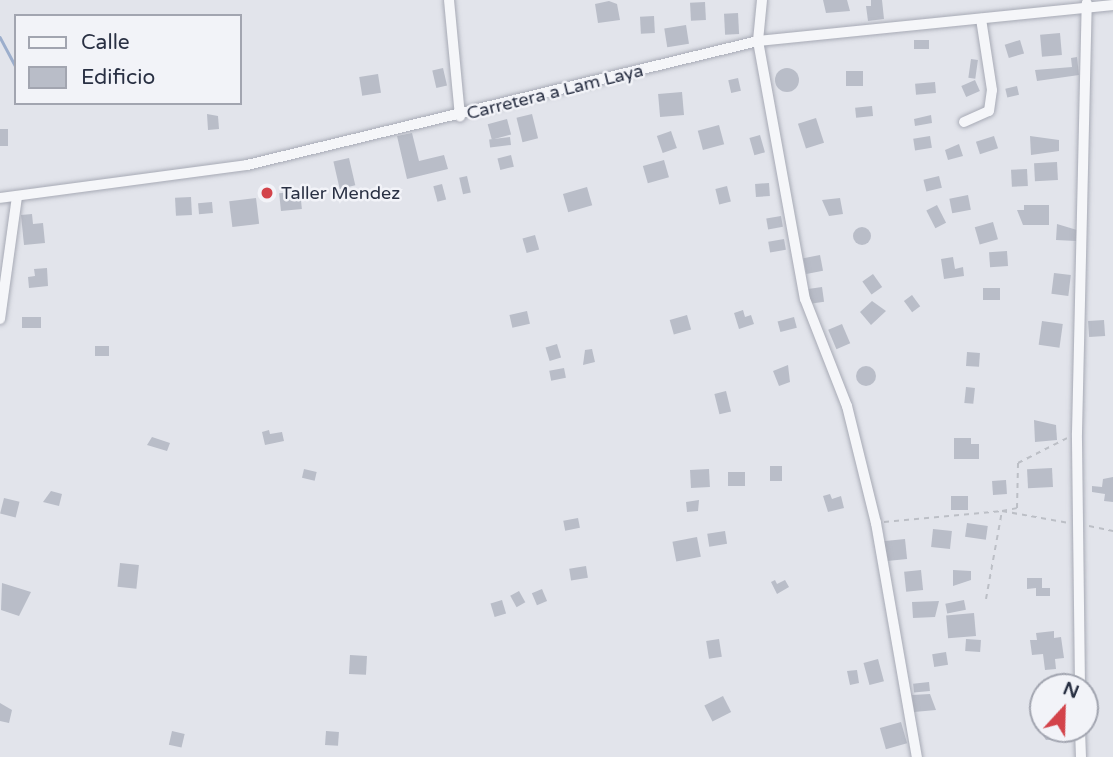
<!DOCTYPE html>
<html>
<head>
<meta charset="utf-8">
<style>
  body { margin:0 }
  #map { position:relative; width:1113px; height:757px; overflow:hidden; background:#e2e4eb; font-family:"Varela Round",sans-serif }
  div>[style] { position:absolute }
  .stream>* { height:2.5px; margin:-1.25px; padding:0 1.25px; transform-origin:1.25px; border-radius:1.25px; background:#9caecc }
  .building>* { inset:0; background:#b9bdc8; transform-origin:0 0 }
  .round { border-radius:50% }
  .path>* { height:2px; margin-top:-1px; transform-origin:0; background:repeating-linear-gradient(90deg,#bcbfc6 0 5px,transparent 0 10px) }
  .roads { filter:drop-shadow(0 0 2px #a7aab5) drop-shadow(0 0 2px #a7aab5) }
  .street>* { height:10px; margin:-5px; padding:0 5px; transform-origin:5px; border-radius:5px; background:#f5f6f9 }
  .dots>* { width:19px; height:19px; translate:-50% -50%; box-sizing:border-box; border:4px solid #f2f3f8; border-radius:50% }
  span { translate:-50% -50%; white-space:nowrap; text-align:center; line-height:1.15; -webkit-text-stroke:5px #f2f3f8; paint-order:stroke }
  .street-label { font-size:18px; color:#293043 }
  .poi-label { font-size:18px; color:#293043 }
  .left { translate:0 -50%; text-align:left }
  .legend { position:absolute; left:14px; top:14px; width:228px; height:91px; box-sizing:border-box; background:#f2f3f8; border:2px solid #a2a5b0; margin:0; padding:9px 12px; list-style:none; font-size:21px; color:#293043 }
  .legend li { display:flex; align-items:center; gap:14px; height:35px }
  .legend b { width:35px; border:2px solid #a2a5b0 }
  .north { position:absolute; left:1029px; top:673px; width:70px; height:70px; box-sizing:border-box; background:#f2f3f8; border:2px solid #a2a5b0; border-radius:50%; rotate:22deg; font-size:19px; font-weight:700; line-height:28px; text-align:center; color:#293043 }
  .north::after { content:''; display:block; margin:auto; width:24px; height:32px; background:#d3434a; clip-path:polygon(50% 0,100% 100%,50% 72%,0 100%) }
</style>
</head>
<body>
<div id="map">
  <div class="stream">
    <i style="left:0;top:37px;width:34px;rotate:62deg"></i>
  </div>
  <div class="building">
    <i style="clip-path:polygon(823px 0,847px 0,850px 11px,826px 13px)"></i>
    <i style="clip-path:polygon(871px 0,882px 0,884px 19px,868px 21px,866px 6px,871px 6px)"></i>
    <i style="clip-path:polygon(609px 1px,617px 4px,620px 20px,598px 23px,595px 4px)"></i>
    <i style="left:705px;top:2px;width:18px;height:15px;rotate:87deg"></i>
    <i style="left:738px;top:13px;width:21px;height:14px;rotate:87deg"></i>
    <i style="left:654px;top:16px;width:17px;height:14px;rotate:87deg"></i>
    <i style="left:686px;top:25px;width:19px;height:22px;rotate:81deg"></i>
    <i style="left:1060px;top:33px;width:22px;height:20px;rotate:85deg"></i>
    <i style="left:914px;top:40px;width:15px;height:9px"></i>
    <i style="left:1020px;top:40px;width:14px;height:16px;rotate:73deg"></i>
    <i style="clip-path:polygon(1077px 57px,1079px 75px,1037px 81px,1035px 70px,1072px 67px,1071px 58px)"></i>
    <i style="left:971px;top:59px;width:7px;height:19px;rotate:8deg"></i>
    <i class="round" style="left:775px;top:68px;width:24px;height:24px"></i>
    <i style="left:443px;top:68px;width:18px;height:11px;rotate:77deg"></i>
    <i style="left:846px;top:71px;width:17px;height:15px"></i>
    <i style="left:378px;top:74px;width:19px;height:19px;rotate:81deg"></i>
    <i style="left:738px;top:78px;width:13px;height:10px;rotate:77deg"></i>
    <i style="left:975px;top:80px;width:12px;height:15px;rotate:66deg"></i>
    <i style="left:935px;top:82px;width:11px;height:20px;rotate:85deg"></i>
    <i style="left:1017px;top:86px;width:9px;height:12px;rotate:77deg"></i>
    <i style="left:682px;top:92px;width:23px;height:24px;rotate:85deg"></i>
    <i style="left:872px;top:106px;width:10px;height:17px;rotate:84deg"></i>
    <i style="clip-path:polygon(207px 114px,218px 116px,219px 129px,208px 130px)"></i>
    <i style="left:532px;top:114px;width:25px;height:16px;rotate:76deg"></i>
    <i style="clip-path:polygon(931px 115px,932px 123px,915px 126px,914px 119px)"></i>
    <i style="left:816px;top:118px;width:26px;height:19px;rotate:72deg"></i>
    <i style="left:507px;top:119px;width:16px;height:20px;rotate:75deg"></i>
    <i style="left:719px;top:125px;width:20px;height:22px;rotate:75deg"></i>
    <i style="left:0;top:129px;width:8px;height:17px"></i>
    <i style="left:671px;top:131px;width:18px;height:15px;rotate:71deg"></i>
    <i style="clip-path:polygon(412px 133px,419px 161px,444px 155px,448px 169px,407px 179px,397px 136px)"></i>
    <i style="left:760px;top:135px;width:18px;height:11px;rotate:74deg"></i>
    <i style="left:930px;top:136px;width:12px;height:17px;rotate:81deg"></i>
    <i style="left:994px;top:136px;width:13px;height:19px;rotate:72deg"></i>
    <i style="clip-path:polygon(1030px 136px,1059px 140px,1059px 151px,1031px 155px)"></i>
    <i style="left:510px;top:137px;width:8px;height:21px;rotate:83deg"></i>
    <i style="clip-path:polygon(959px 144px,963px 156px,948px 160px,945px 150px)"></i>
    <i style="left:511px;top:155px;width:12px;height:14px;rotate:76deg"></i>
    <i style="left:349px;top:158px;width:28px;height:16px;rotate:77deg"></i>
    <i style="left:664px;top:160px;width:18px;height:22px;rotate:74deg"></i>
    <i style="left:1057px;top:162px;width:18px;height:23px;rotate:87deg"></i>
    <i style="left:1027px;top:169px;width:17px;height:16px;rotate:87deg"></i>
    <i style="left:467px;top:176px;width:17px;height:8px;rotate:77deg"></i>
    <i style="left:939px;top:176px;width:12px;height:16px;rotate:76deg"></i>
    <i style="left:769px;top:183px;width:13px;height:14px;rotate:86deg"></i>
    <i style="left:442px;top:184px;width:16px;height:9px;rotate:75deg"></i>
    <i style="left:727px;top:186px;width:16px;height:12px;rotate:76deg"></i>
    <i style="left:587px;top:187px;width:19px;height:25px;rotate:74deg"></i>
    <i style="left:300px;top:191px;width:18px;height:21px;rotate:84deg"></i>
    <i style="left:968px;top:195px;width:15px;height:19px;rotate:79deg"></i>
    <i style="left:191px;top:197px;width:18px;height:16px;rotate:87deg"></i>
    <i style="left:256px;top:198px;width:26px;height:27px;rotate:83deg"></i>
    <i style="clip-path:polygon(840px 198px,843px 214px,829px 216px,822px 200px)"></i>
    <i style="left:212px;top:202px;width:11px;height:14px;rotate:85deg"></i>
    <i style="left:937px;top:205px;width:20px;height:12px;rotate:63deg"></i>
    <i style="clip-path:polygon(1024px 205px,1049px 205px,1049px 225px,1023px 225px,1017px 210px,1024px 210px)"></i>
    <i style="clip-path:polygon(32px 214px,33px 224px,43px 223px,45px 243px,24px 245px,21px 215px)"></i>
    <i style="left:781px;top:216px;width:11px;height:15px;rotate:80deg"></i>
    <i style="left:993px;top:222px;width:18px;height:19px;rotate:74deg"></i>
    <i style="clip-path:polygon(1057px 224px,1077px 230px,1076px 241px,1056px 240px)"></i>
    <i class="round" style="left:853px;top:227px;width:18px;height:18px"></i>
    <i style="left:535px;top:235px;width:15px;height:13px;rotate:74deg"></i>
    <i style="left:784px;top:239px;width:11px;height:16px;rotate:80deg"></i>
    <i style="left:1007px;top:251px;width:15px;height:18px;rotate:86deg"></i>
    <i style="left:820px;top:255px;width:16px;height:17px;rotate:79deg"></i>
    <i style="clip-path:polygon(953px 257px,955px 269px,963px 267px,964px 276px,944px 279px,941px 259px)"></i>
    <i style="clip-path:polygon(47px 268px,48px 286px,29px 288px,28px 277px,35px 276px,34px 269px)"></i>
    <i style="left:1054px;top:273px;width:17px;height:21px;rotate:7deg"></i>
    <i style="left:873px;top:274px;width:16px;height:13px;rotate:55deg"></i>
    <i style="left:822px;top:287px;width:15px;height:14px;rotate:82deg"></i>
    <i style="left:983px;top:288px;width:17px;height:12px"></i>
    <i style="left:912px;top:295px;width:14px;height:10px;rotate:54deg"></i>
    <i style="clip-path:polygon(872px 301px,886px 311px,871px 325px,860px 312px)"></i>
    <i style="clip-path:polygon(743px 310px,745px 317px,751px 315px,754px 324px,739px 329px,734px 313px)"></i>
    <i style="left:527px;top:311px;width:13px;height:18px;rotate:77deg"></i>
    <i style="left:687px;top:315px;width:15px;height:18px;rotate:74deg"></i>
    <i style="left:22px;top:317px;width:19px;height:11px"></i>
    <i style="left:794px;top:317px;width:11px;height:17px;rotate:75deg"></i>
    <i style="left:1104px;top:320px;width:16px;height:16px;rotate:86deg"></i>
    <i style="left:1042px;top:321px;width:21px;height:24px;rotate:8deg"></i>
    <i style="left:842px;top:324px;width:21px;height:15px;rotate:67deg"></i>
    <i style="left:557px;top:344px;width:14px;height:12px;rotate:73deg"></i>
    <i style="left:95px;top:346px;width:14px;height:10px"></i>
    <i style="clip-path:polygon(592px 349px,595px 362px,583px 365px,585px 350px)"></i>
    <i style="left:967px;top:352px;width:13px;height:14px;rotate:4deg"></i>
    <i style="clip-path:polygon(788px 365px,790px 382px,779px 386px,773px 371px)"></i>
    <i class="round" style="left:856px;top:366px;width:20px;height:20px"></i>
    <i style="left:564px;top:368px;width:10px;height:15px;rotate:79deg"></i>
    <i style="left:966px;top:387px;width:9px;height:16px;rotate:6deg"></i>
    <i style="left:726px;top:391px;width:21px;height:12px;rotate:76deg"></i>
    <i style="clip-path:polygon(1034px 420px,1056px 425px,1057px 440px,1035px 442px)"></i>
    <i style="clip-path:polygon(269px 430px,270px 434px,282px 432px,284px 441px,265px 445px,262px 432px)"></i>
    <i style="clip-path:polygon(152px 437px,170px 443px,167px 451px,147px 445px)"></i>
    <i style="clip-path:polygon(954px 438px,971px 438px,971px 444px,979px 444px,979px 459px,954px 459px)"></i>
    <i style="left:770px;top:466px;width:12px;height:15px"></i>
    <i style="left:1052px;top:468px;width:19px;height:25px;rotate:87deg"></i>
    <i style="left:304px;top:469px;width:13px;height:9px;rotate:13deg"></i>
    <i style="left:709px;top:469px;width:18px;height:19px;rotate:87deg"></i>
    <i style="left:728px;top:472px;width:17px;height:14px"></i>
    <i style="clip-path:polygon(1113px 477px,1113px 502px,1104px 501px,1105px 494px,1092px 492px,1092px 486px,1102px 487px,1103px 479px)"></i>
    <i style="left:1006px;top:480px;width:14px;height:14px;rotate:86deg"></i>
    <i style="clip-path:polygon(51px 491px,62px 494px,59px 506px,43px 502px)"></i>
    <i style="clip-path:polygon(830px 494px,832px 499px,841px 496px,844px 508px,828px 512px,823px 496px)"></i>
    <i style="left:951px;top:496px;width:17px;height:14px"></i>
    <i style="left:4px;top:498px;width:16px;height:16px;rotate:14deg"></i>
    <i style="clip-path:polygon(699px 500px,698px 511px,687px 512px,686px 502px)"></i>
    <i style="left:578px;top:518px;width:10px;height:15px;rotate:79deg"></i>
    <i style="left:967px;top:523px;width:21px;height:14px;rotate:8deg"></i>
    <i style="left:933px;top:529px;width:19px;height:18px;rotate:6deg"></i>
    <i style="left:725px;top:531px;width:13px;height:18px;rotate:81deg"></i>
    <i style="left:697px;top:537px;width:20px;height:25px;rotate:79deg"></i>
    <i style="left:905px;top:539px;width:20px;height:25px;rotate:84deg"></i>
    <i style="left:120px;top:563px;width:19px;height:24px;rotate:6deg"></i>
    <i style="left:586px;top:566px;width:12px;height:17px;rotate:81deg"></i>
    <i style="left:921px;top:570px;width:20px;height:17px;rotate:84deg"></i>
    <i style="clip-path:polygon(953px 570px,971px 571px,971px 580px,953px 586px)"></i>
    <i style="clip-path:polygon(1027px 578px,1042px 578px,1042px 588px,1050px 588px,1050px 596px,1036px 596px,1036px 588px,1027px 589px)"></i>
    <i style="clip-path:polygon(775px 580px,777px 584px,785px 580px,789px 587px,777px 594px,771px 582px)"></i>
    <i style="clip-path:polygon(2px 583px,31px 592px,19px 616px,1px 610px)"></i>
    <i style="left:542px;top:589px;width:13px;height:11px;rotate:67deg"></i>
    <i style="left:519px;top:591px;width:13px;height:10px;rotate:61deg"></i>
    <i style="left:502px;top:600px;width:14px;height:12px;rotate:73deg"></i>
    <i style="left:964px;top:600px;width:10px;height:19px;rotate:79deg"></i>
    <i style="clip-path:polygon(939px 601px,935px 617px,913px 618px,912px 602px)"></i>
    <i style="left:974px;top:613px;width:23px;height:28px;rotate:85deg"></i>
    <i style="clip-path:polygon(1054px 631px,1054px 638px,1061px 637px,1064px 658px,1055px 659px,1056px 669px,1045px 670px,1043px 654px,1032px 655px,1030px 640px,1037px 640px,1036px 633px)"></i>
    <i style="left:719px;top:639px;width:18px;height:13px;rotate:81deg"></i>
    <i style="left:966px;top:639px;width:15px;height:12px;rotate:4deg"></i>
    <i style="left:946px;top:652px;width:13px;height:14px;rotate:81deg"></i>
    <i style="left:350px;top:655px;width:17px;height:19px;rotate:3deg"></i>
    <i style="left:878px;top:659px;width:23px;height:15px;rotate:75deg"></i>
    <i style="clip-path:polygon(857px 670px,859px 683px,850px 685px,847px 671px)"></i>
    <i style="left:929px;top:682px;width:9px;height:16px;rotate:84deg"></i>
    <i style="clip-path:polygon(930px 694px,936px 710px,914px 712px,912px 695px)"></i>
    <i style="left:723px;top:696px;width:18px;height:21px;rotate:63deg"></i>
    <i style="clip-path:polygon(0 703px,12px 710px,9px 723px,0 721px)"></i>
    <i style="left:901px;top:722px;width:22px;height:22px;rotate:74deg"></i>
    <i style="clip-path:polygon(1038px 728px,1061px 730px,1061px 739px,1046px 740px)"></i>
    <i style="left:172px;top:731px;width:13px;height:14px;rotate:13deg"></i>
    <i style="left:326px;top:731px;width:13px;height:14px;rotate:4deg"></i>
  </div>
  <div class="path">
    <i style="left:884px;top:522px;width:119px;rotate:-5.3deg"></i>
    <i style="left:1002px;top:511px;width:68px;rotate:10.2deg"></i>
    <i style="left:1089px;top:526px;width:25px;rotate:12deg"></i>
    <i style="left:986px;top:599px;width:89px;rotate:-79.7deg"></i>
    <i style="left:1002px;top:511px;width:15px;rotate:-11deg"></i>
    <i style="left:1017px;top:508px;width:45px;rotate:-88.7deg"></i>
    <i style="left:1018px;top:463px;width:55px;rotate:-27deg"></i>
  </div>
  <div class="roads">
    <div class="street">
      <i style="left:449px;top:0;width:117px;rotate:84.6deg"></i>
      <i style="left:762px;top:0;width:41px;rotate:95.6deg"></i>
      <i style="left:758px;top:41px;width:262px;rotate:79.7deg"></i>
      <i style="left:805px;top:299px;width:115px;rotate:68.6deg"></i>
      <i style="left:847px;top:406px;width:121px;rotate:76.1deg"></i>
      <i style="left:876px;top:523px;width:238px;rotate:80.1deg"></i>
      <i style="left:964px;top:122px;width:27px;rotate:-24deg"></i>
      <i style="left:989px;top:111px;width:21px;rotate:-82deg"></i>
      <i style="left:992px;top:90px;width:72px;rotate:-98.8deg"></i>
      <i style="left:0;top:198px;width:249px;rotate:-7.6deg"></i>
      <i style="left:247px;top:165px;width:526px;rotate:-13.64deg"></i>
      <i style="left:758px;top:41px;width:357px;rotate:-5.8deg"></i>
      <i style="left:0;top:319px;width:123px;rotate:-82.1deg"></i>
      <i style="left:1080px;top:687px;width:254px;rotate:-90.7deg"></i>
      <i style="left:1077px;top:433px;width:430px;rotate:-88.7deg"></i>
      <i style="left:1080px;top:729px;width:28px;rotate:88deg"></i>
    </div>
  </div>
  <div class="dots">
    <i style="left:267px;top:193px;background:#d3434a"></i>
  </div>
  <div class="street-label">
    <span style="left:555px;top:92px;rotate:-14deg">Carretera a Lam Laya</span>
  </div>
  <div class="poi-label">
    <span class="left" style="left:281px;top:193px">Taller Mendez</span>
  </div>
  <ul class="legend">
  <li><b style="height:9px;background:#f5f6f9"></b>Calle</li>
  <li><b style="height:19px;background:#b9bdc8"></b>Edificio</li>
  </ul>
  <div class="north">N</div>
</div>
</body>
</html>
